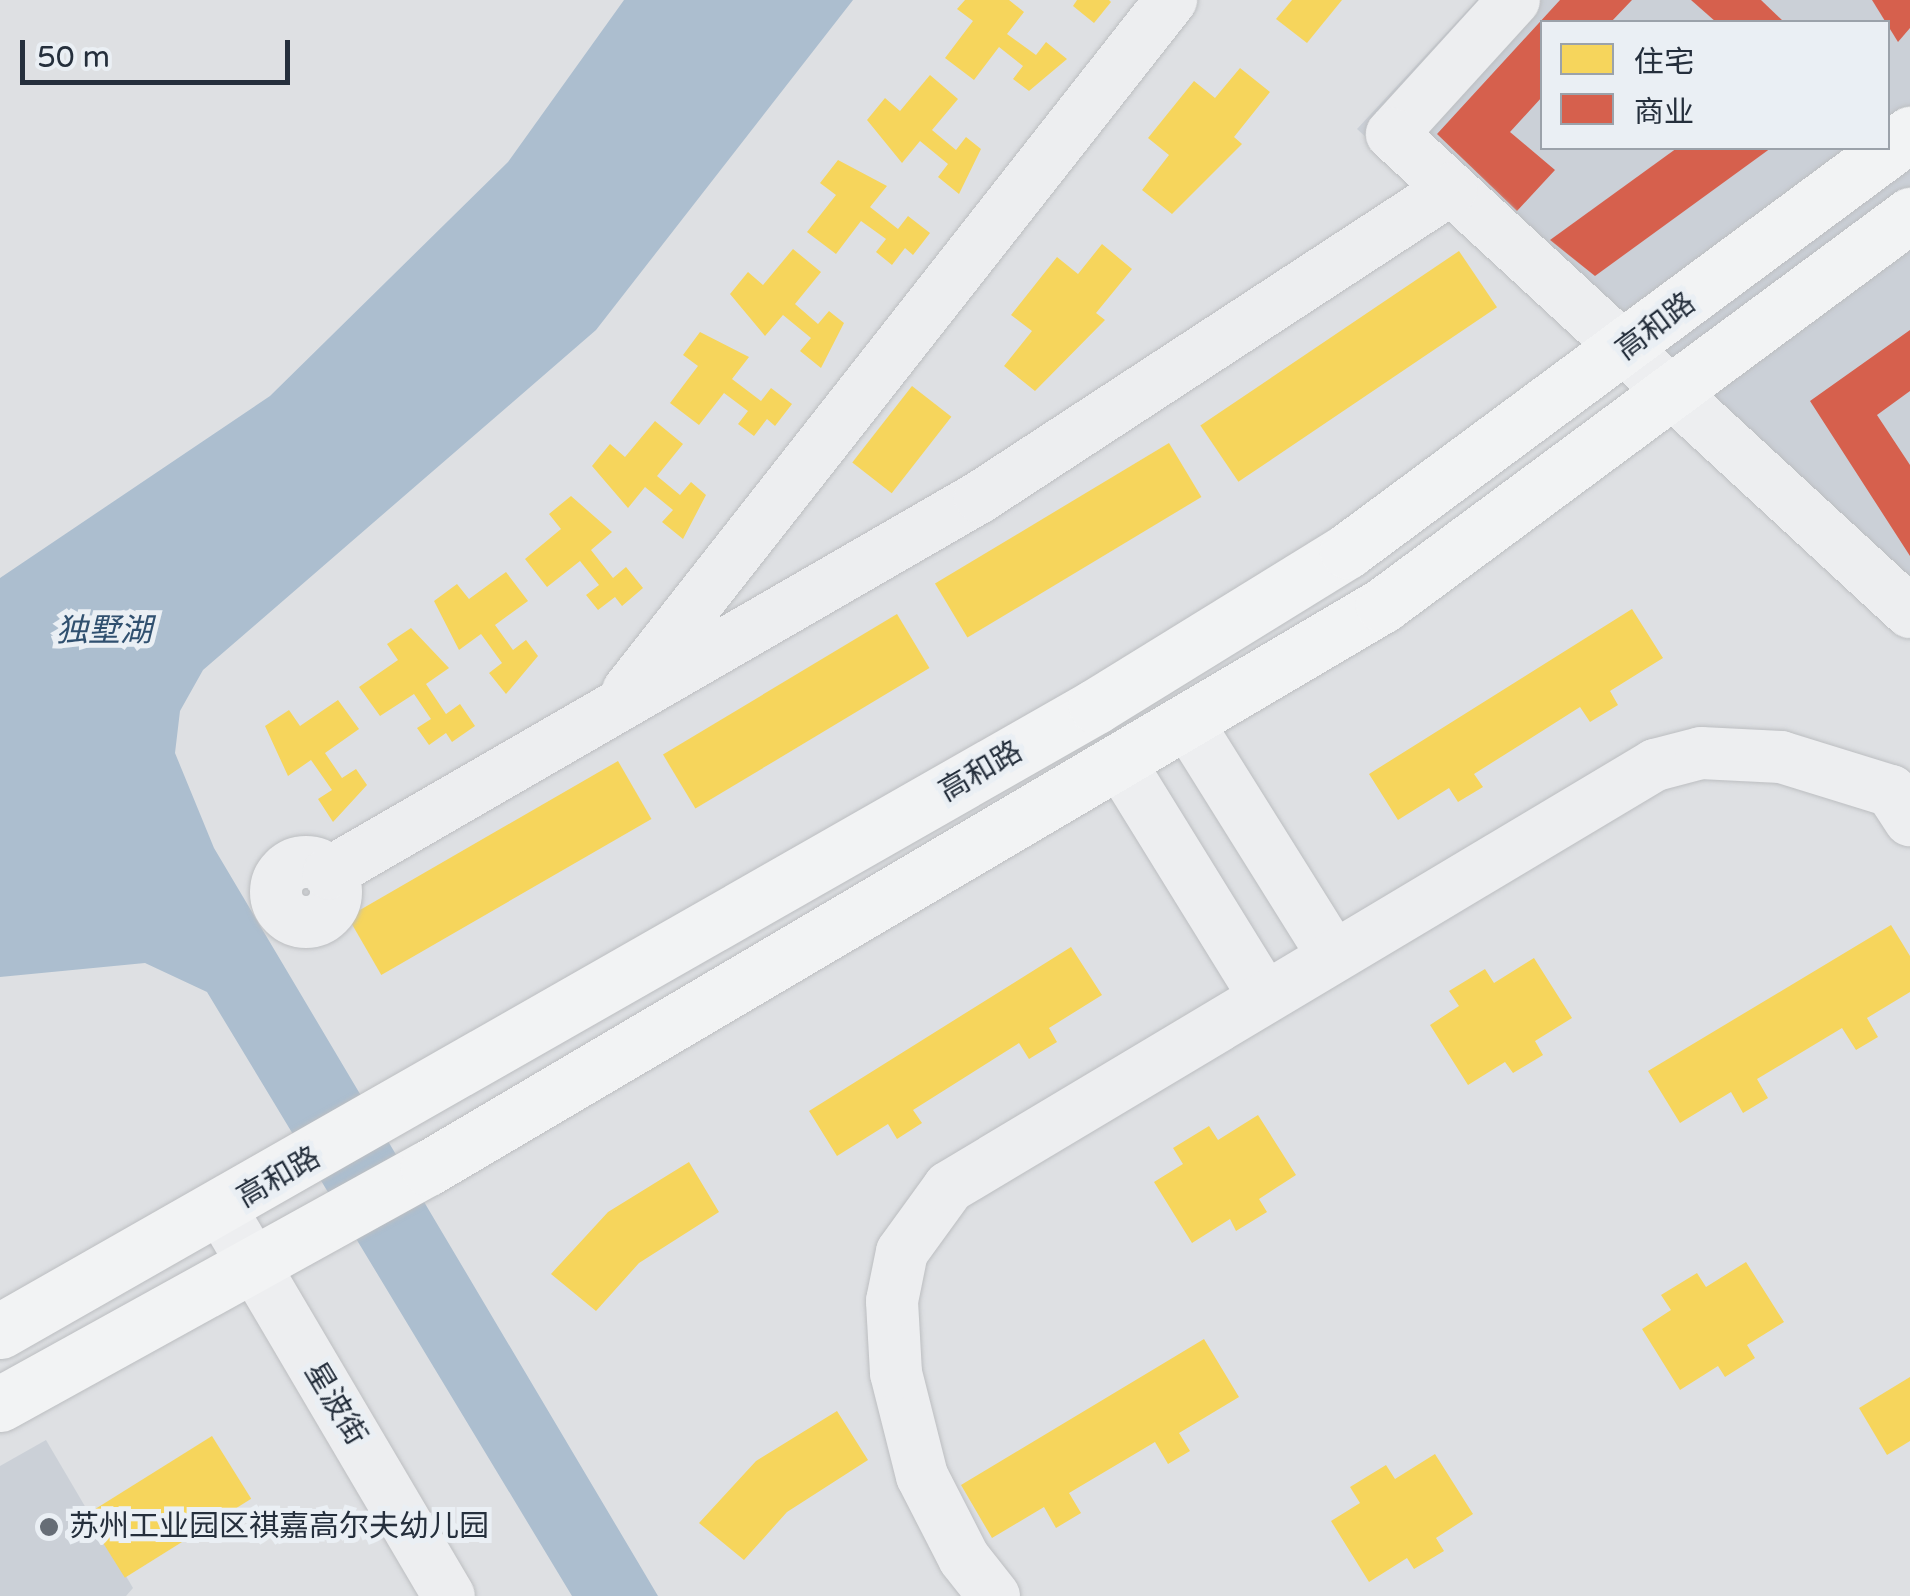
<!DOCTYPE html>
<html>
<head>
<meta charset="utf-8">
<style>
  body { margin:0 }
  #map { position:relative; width:1910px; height:1596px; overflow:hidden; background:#dee0e3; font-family:"Varela Round","Noto Sans SC",sans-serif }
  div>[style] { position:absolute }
  .built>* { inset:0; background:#cbd0d7 }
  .water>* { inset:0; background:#acbecf }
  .homes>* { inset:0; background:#f6d55c; transform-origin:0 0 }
  .shops>* { inset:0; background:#d6604d }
  .roads { filter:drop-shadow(0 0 2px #bcbec1) drop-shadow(0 0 2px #bcbec1) }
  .minor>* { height:52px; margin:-26px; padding:0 26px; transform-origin:26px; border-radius:26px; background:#edeef0 }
  .minor>.ring { margin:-26px; padding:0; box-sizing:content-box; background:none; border:52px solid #edeef0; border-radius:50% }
  .major>* { height:55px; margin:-27.5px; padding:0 27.5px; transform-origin:27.5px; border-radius:27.5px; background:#f2f3f4 }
  .dots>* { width:28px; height:28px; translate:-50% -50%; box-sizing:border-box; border:5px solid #eaeff4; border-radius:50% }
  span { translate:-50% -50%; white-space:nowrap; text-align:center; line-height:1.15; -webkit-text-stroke:10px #eaeff4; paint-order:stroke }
  .street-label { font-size:30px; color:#252f3c }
  .poi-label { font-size:30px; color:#252f3c }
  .left { translate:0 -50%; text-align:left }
  .water-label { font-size:32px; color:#30506f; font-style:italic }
  .legend { position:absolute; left:1540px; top:20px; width:350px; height:130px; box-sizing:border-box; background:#eaeff4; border:2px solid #9ba2aa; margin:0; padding:12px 18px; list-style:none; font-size:30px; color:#252f3c }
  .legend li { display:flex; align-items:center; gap:20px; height:50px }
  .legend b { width:50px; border:2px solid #9ba2aa }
  .scale { position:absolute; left:20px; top:40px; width:270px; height:45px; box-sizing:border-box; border:5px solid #252f3c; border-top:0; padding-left:12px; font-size:30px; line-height:35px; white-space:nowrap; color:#252f3c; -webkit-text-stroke:8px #eaeff4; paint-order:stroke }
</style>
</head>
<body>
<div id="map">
  <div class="built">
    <i style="clip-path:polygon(evenodd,1477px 0,1910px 0,1910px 639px,1357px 129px,1477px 0,1542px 22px,1888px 22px,1888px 148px,1542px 148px,1542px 22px)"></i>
    <i style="clip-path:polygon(46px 1440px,133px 1588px,126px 1596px,0 1596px,0 1466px)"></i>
  </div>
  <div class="water">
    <i style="clip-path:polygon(624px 0,853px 0,596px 330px,203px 670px,180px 711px,175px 753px,214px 848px,658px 1596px,572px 1596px,207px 992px,145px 963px,0 977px,0 578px,270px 396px,508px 162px)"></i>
  </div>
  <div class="homes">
    <i style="clip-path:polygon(965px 0,1009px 0,1024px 12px,1007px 34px,1036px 55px,1046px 42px,1067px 59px,1029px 91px,1013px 79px,1023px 66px,999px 47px,974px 80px,945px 58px,973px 21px,957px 9px)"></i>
    <i style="clip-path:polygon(1077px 0,1109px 0,1111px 2px,1094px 23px,1073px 6px)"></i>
    <i style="clip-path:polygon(1292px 0,1342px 0,1307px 43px,1276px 19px)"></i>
    <i style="clip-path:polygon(1240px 68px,1270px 92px,1234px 137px,1242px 144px,1172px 214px,1142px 190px,1169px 155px,1148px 138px,1194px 81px,1215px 98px)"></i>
    <i style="clip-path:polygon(930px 75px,958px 99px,932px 130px,956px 150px,966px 137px,981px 149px,959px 194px,938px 177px,948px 164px,920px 141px,902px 163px,867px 120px,885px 98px,900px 111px)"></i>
    <i style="clip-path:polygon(838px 160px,887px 186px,870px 207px,898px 229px,908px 216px,930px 233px,913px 255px,905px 248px,892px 265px,876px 252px,886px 239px,861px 221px,836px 254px,807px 232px,836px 195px,820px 183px)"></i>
    <i style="clip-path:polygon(1102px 244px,1132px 269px,1096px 313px,1105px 320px,1035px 391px,1004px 366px,1032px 331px,1011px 315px,1057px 257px,1078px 274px)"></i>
    <i style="clip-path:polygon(793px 249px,821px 272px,795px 304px,818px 324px,829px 311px,844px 323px,821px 368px,800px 351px,811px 338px,783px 315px,765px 336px,730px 294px,748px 272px,763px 285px)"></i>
    <i style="left:1459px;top:251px;width:68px;height:312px;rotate:56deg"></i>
    <i style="clip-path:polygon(700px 332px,749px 357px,732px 379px,761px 401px,771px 388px,792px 404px,775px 426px,767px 419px,754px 436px,738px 424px,748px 411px,724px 393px,699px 425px,670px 403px,698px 366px,683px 355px)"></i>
    <i style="left:912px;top:386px;width:50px;height:97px;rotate:38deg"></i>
    <i style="clip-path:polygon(655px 421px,683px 444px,657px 476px,680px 495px,691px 482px,706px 495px,683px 539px,662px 522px,673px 510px,645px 487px,628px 508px,592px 466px,610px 444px,625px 457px)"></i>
    <i style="left:1169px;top:443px;width:63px;height:273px;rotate:59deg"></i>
    <i style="clip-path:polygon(571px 496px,612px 532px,591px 550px,613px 578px,626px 567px,643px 588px,622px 606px,615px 597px,598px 610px,586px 595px,599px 585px,580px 561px,547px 587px,525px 559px,561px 529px,549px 514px)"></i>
    <i style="clip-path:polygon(506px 572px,528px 601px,495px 625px,513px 650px,526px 640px,538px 656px,506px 694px,489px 673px,502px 663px,481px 634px,459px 650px,434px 601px,457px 584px,469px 599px)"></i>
    <i style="clip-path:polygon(1632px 609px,1663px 658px,1610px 691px,1618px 705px,1590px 722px,1580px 707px,1474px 774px,1483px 787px,1458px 802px,1449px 788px,1398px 820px,1369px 774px)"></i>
    <i style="left:897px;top:614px;width:63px;height:273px;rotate:59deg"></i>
    <i style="clip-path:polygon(411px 628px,449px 668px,426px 684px,446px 714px,460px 704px,475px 726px,452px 742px,446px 733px,429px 745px,417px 728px,431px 719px,414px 694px,380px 716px,359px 687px,398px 660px,387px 644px)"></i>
    <i style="clip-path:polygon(338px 700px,359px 729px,325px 753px,342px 778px,356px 769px,367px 785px,333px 822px,318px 799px,332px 790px,311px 760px,288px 776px,265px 726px,289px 710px,300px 726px)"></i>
    <i style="left:618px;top:761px;width:67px;height:312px;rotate:60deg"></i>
    <i style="clip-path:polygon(1891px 925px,1910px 956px,1910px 992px,1867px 1018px,1878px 1037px,1856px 1050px,1842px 1028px,1757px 1079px,1768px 1098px,1743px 1113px,1731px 1092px,1680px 1123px,1648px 1071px)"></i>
    <i style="clip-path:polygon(1071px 947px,1102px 995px,1049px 1028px,1057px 1042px,1029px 1059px,1019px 1043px,913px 1110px,922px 1123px,897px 1139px,888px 1124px,837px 1156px,809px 1111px)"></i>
    <i style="clip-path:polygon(1534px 958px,1572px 1018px,1535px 1041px,1543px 1055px,1513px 1073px,1505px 1062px,1468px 1085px,1430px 1025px,1459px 1006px,1449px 991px,1485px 969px,1494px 983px)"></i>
    <i style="clip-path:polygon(1258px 1115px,1296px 1175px,1259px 1199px,1267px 1212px,1236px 1231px,1230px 1219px,1192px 1243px,1154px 1182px,1183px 1164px,1173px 1148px,1209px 1126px,1218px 1140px)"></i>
    <i style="clip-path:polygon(689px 1162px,719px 1212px,639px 1263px,596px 1311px,551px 1274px,608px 1212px)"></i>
    <i style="clip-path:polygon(1746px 1262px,1784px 1322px,1747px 1345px,1755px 1358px,1725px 1377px,1718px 1366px,1680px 1390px,1642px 1329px,1671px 1310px,1661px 1295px,1697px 1273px,1706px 1287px)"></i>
    <i style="clip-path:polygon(1204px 1339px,1239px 1397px,1179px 1433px,1190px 1451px,1168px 1464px,1155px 1442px,1069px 1493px,1081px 1513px,1056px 1528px,1044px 1507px,992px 1538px,961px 1485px)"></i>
    <i style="clip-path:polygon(1910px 1377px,1910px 1441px,1887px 1455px,1859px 1408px)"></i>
    <i style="clip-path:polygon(837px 1411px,868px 1460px,787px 1512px,744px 1560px,699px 1523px,756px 1461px)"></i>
    <i style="left:212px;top:1436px;width:74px;height:149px;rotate:58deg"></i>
    <i style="clip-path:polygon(1435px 1454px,1473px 1514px,1436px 1538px,1444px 1551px,1414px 1569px,1407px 1558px,1369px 1582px,1331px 1521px,1360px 1503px,1350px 1487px,1386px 1465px,1395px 1479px)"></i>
  </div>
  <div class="shops">
    <i style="clip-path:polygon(1560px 0,1632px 0,1611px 22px,1542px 22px,1542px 97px,1510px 132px,1555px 170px,1517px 211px,1437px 134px)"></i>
    <i style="clip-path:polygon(1691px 0,1761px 0,1784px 22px,1716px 22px)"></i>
    <i style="clip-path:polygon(1872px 0,1910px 0,1910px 28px,1898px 42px)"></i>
    <i style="clip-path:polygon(1677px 148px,1771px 148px,1595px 276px,1550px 240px)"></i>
    <i style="clip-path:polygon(1910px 330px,1910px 391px,1877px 415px,1910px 465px,1910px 556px,1810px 401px)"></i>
  </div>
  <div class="roads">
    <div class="minor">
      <i style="left:1514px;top:0;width:181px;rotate:132.3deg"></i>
      <i style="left:1392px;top:134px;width:705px;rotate:42.7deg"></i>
      <i style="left:628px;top:691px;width:879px;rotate:-51.84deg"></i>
      <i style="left:1189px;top:725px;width:268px;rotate:58deg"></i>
      <i style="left:1122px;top:766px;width:267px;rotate:58.3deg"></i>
      <i class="ring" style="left:276px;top:862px;width:8px;height:8px"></i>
      <i style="left:329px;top:873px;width:752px;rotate:-30.01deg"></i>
      <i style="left:980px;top:497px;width:563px;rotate:-33.18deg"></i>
      <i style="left:222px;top:1211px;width:447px;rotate:59.5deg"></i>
      <i style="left:994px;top:1596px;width:48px;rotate:-128.3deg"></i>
      <i style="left:964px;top:1558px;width:92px;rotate:-117.1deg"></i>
      <i style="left:922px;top:1476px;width:106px;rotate:-104.2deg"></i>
      <i style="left:896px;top:1373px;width:72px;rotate:-93.2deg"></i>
      <i style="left:892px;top:1301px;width:50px;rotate:-78.5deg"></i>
      <i style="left:902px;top:1252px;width:80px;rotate:-54.1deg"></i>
      <i style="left:949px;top:1187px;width:823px;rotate:-30.87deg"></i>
      <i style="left:1655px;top:765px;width:48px;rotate:-14.6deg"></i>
      <i style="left:1701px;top:753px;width:80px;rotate:2.9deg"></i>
      <i style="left:1781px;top:757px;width:115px;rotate:17.2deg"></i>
      <i style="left:1891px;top:791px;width:35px;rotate:57deg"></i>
    </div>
    <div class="major">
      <i style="left:0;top:1331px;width:1262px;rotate:-29.69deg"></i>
      <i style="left:1096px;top:706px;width:295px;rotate:-31.7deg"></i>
      <i style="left:1347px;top:551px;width:701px;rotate:-36.53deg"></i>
      <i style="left:0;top:1404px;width:489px;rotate:-28.9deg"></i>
      <i style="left:428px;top:1168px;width:1109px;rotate:-30.52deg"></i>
      <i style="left:1383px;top:605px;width:656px;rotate:-36.5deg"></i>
    </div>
  </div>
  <div class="dots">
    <i style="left:49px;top:1527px;background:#666d76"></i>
  </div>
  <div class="street-label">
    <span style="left:1656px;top:327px;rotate:-37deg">高和路</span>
    <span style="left:981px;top:772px;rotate:-30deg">高和路</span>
    <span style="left:279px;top:1178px;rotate:-30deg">高和路</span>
    <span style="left:335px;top:1404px;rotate:59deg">星波街</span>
  </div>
  <div class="poi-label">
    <span class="left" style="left:69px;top:1527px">苏州工业园区祺嘉高尔夫幼儿园</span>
  </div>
  <div class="water-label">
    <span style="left:104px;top:631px">独墅湖</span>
  </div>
  <ul class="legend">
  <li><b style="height:28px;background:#f6d55c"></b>住宅</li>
  <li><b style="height:28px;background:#d6604d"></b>商业</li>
  </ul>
  <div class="scale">50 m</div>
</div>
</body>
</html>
